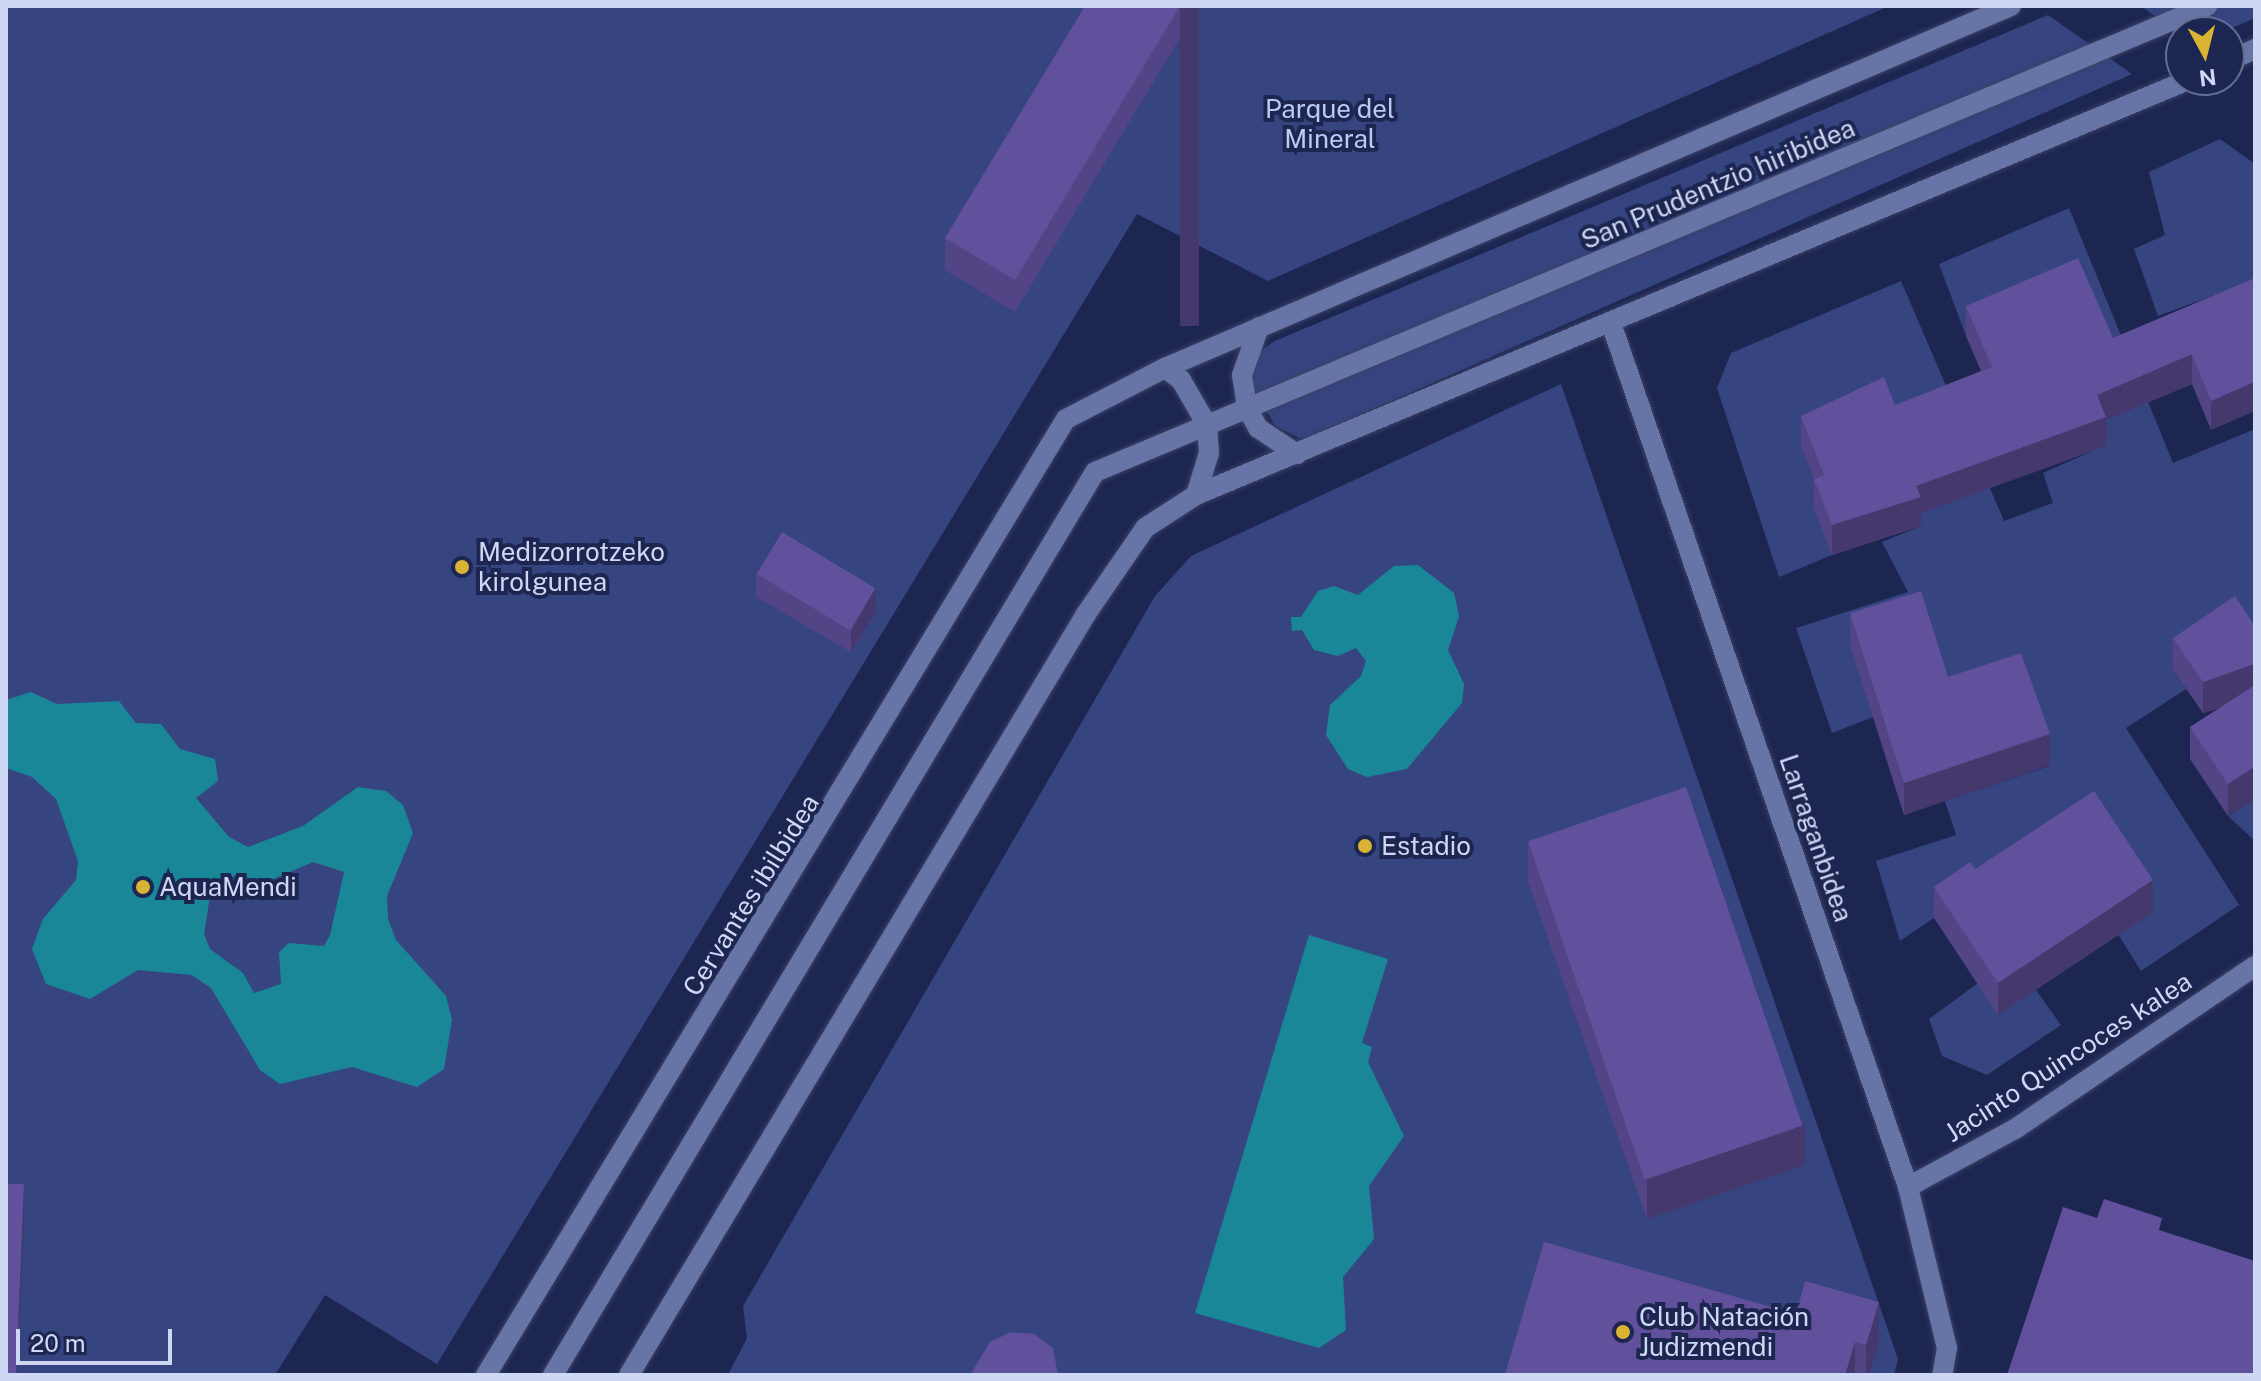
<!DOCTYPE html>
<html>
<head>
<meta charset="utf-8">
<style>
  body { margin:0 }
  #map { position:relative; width:2261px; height:1381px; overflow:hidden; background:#1d2651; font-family:"Public Sans",sans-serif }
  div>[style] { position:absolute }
  .green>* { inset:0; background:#364480 }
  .water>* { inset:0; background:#1a8799 }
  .roads { filter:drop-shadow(0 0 2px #3b4166) drop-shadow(0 0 2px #3b4166) }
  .street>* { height:20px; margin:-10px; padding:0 10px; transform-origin:10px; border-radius:10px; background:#6674a6 }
  .wall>* { inset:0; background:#534585 }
  .shaded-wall>* { inset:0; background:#44386c; transform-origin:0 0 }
  .building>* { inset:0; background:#61509b; transform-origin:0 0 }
  .dots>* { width:22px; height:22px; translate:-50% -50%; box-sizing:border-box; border:4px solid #1d2651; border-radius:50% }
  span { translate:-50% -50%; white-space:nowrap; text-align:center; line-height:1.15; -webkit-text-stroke:8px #1d2651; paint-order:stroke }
  .park-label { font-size:26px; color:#bcc9f2 }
  .street-label { font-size:26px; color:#ced7f3 }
  .poi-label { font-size:26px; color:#ced7f3 }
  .left { translate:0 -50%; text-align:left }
  .frame { position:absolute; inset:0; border:8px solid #ced7f3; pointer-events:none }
  .north { position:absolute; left:2165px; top:16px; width:80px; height:80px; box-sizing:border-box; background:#1d2651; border:2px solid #646d92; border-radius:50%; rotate:173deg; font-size:22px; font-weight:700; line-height:32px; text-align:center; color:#ced7f3 }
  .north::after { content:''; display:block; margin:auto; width:28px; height:36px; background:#d9b334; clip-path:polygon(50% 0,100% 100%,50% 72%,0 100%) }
  .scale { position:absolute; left:16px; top:1329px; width:156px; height:36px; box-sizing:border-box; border:4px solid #ced7f3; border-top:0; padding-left:10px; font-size:24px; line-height:28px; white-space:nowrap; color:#ced7f3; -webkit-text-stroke:6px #1d2651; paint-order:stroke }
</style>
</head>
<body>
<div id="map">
  <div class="green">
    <i style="clip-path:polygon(6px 6px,1889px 6px,1268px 281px,1137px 214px,437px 1364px,325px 1295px,275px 1375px,6px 1375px)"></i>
    <i style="clip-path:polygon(2141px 6px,2255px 6px,2255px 18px,2223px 32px,2181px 35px)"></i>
    <i style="clip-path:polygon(2048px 15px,2132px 74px,1303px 440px,1275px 426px,1255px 391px,1250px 357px,1275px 341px)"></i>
    <i style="clip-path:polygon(2220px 139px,2255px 164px,2255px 280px,2158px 316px,2134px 249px,2165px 235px,2149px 172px)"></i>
    <i style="clip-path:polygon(2069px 208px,2173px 463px,2255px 429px,2255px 658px,2173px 670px,2186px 689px,2126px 728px,2239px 905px,2141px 971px,2118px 934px,1969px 894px,1900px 941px,1876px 861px,1956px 835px,1945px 801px,2049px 766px,1873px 717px,1832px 733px,1796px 628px,1908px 592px,1882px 542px,1921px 526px,1824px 504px,1832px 555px,1779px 577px,1717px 388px,1731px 353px,1901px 281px,2004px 521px,2053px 503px,2043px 473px,2106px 445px,2078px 287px,1966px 336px,1939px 264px)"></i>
    <i style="clip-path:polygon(1561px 384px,1898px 1359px,1894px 1375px,728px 1375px,747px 1338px,743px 1306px,1155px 596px,1191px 556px)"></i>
    <i style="clip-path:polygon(2255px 799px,2255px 841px,2228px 816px)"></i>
    <i style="clip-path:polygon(1978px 983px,1998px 1014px,2036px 990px,2061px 1025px,1987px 1075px,1942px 1056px,1929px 1019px)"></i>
  </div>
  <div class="water">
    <i style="clip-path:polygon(1418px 565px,1454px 593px,1459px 616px,1448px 650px,1464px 684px,1462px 703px,1407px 769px,1367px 777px,1348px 769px,1326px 735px,1330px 705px,1361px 676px,1366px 661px,1356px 648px,1338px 656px,1314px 650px,1302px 630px,1292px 631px,1291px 617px,1301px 617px,1318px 591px,1334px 586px,1358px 595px,1394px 566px)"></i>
    <i style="clip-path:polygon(evenodd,31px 692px,57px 704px,119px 701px,136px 723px,161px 724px,180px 749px,215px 759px,218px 781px,196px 798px,229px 837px,248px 847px,303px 826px,358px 787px,386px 791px,403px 805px,413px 833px,387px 896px,388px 919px,396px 940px,446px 996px,452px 1020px,444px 1069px,417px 1087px,352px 1067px,280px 1084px,260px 1070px,211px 988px,192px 975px,138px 970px,90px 999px,46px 984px,32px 949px,43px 919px,76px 880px,78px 861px,56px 799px,32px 777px,6px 768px,6px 700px,31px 692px,313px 862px,344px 872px,330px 935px,324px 946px,289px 943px,279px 952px,281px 984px,254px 993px,243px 973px,210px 949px,204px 934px,211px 890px,230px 876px,271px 880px,313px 862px)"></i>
    <i style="clip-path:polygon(1309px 935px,1388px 959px,1362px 1043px,1372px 1047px,1368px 1062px,1404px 1136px,1369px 1186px,1374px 1239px,1343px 1277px,1346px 1330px,1319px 1348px,1195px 1313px)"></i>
  </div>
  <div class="roads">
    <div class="street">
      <i style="left:2229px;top:61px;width:29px;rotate:-25deg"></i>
      <i style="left:1611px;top:323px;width:914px;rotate:71.03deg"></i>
      <i style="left:1908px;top:1187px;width:166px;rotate:76.4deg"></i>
      <i style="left:1947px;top:1348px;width:27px;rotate:100deg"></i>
      <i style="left:1259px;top:327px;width:51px;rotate:109.5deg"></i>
      <i style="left:1242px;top:375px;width:33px;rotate:81deg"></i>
      <i style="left:1247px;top:408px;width:23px;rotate:61deg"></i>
      <i style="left:1258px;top:428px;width:47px;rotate:33.7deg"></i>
      <i style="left:1165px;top:368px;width:20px;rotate:37deg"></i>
      <i style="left:1181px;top:380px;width:52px;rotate:60deg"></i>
      <i style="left:1207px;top:425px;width:28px;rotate:86deg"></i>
      <i style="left:1209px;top:453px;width:44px;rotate:107.2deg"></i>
      <i style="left:1908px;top:1187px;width:122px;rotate:-28.5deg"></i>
      <i style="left:2015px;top:1129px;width:290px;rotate:-34.2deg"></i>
      <i style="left:486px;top:1375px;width:1118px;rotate:-58.76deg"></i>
      <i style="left:1066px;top:419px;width:111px;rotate:-27.3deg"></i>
      <i style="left:1165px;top:368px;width:920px;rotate:-23.17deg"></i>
      <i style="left:553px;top:1375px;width:1053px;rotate:-59.03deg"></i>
      <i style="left:1095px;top:472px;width:1206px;rotate:-22.74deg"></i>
      <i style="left:629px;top:1375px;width:888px;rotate:-59.01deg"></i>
      <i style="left:1086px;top:614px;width:104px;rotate:-55.5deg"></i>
      <i style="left:1145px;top:528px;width:61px;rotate:-32.9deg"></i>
      <i style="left:1196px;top:495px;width:1075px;rotate:-22.7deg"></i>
    </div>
  </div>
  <div class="wall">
    <i style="clip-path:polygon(1085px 6px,1199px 6px,1015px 312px,945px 270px,945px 238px)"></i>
    <i style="clip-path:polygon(2255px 278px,2211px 430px,2192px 384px,2106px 420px,2106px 446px,1921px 513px,1921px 526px,1832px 555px,1814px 508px,1814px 479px,1801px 446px,1801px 416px,1895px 405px,1981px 371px,1966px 336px,1966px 306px,2113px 338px)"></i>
    <i style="clip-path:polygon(756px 574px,876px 611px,851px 652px,756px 597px)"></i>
    <i style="clip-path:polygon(2235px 596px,2228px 816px,2190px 759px,2190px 727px,2220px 708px,2203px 713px,2173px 670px,2173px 638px)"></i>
    <i style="clip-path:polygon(1850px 613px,1948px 677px,2050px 765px,1904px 815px,1850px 645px)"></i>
    <i style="clip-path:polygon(1528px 842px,1805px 1165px,1647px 1219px,1528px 882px)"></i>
    <i style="clip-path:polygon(1975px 869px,2153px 912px,1998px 1015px,1934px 918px,1934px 887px)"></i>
    <i style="clip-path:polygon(1544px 1242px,1879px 1342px,1869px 1375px,1505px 1375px)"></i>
  </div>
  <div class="shaded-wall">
    <i style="left:1180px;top:6px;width:19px;height:320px"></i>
    <i style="clip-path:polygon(2192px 354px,2192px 384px,2106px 420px,2106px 446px,1921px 513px,1921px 526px,1832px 555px,1832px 525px,1916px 486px,2097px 395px)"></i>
    <i style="clip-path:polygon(2255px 382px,2255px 411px,2211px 430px,2211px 401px)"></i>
    <i style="clip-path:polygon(876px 588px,876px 611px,851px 652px,851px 630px)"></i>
    <i style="clip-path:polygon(2255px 664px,2255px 696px,2203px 713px,2203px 682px)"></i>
    <i style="clip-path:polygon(2050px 734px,2050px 765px,1904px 815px,1904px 783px)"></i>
    <i style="clip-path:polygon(2255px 767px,2255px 799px,2228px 816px,2228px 784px)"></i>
    <i style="clip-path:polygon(2153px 880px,2153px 912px,1998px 1015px,1998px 983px)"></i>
    <i style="clip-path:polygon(1805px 1125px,1805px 1165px,1647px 1219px,1647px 1179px)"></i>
    <i style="clip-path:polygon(24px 1184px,24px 1224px,17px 1375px,16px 1375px)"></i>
    <i style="clip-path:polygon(1879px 1302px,1879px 1342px,1869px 1375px,1866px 1375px,1866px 1345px)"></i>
    <i style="clip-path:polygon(1855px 1342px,1855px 1375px,1845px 1375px)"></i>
  </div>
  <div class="building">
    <i style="clip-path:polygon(1085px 6px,1180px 6px,1015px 280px,945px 238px)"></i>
    <i style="clip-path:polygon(2078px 258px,2113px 338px,2255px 278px,2255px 382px,2211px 401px,2192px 354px,2097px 395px,2106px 417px,1916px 486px,1921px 497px,1832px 525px,1814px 479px,1824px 475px,1801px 416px,1884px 377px,1895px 405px,1992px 367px,1966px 306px)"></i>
    <i style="left:782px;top:532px;width:109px;height:49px;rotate:31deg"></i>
    <i style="clip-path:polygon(1921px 591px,1948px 677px,2021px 653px,2050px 734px,1904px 783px,1850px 613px)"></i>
    <i style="clip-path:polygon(2235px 596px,2255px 626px,2255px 664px,2203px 682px,2173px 638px)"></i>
    <i style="clip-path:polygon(2255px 685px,2255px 767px,2228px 784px,2190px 727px)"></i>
    <i style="left:1686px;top:787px;width:358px;height:167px;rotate:71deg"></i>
    <i style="clip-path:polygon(2094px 791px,2153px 880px,1998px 983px,1934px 887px,1970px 862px,1975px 869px)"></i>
    <i style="clip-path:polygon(6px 1184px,24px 1184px,16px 1375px,6px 1375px)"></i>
    <i style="clip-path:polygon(2104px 1199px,2162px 1218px,2159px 1230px,2255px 1261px,2255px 1375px,2007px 1375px,2063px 1207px,2097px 1218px)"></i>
    <i style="clip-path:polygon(1544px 1242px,1796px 1314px,1805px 1281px,1879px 1302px,1866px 1345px,1855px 1342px,1845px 1375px,1505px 1375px)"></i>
    <i style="clip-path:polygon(1011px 1332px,1034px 1334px,1053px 1348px,1058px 1375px,970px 1375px,990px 1342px)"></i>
  </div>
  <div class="dots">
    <i style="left:462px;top:567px;background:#d9b334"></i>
    <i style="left:1365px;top:846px;background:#d9b334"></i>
    <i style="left:143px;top:887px;background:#d9b334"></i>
    <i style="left:1623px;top:1332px;background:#d9b334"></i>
  </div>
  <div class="park-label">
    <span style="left:1330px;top:124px">Parque del<br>Mineral</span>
  </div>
  <div class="street-label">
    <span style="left:1718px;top:184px;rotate:-23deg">San Prudentzio hiribidea</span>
    <span style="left:1816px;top:838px;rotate:71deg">Larraganbidea</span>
    <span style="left:751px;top:895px;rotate:-58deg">Cervantes ibilbidea</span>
    <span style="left:2068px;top:1057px;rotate:-33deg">Jacinto Quincoces kalea</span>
  </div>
  <div class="poi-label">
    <span class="left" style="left:478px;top:567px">Medizorrotzeko<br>kirolgunea</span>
    <span class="left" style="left:1381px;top:846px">Estadio</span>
    <span class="left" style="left:159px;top:887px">AquaMendi</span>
    <span class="left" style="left:1639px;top:1332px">Club Natación<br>Judizmendi</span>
  </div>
  <div class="frame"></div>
  <div class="north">N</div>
  <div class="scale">20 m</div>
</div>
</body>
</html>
